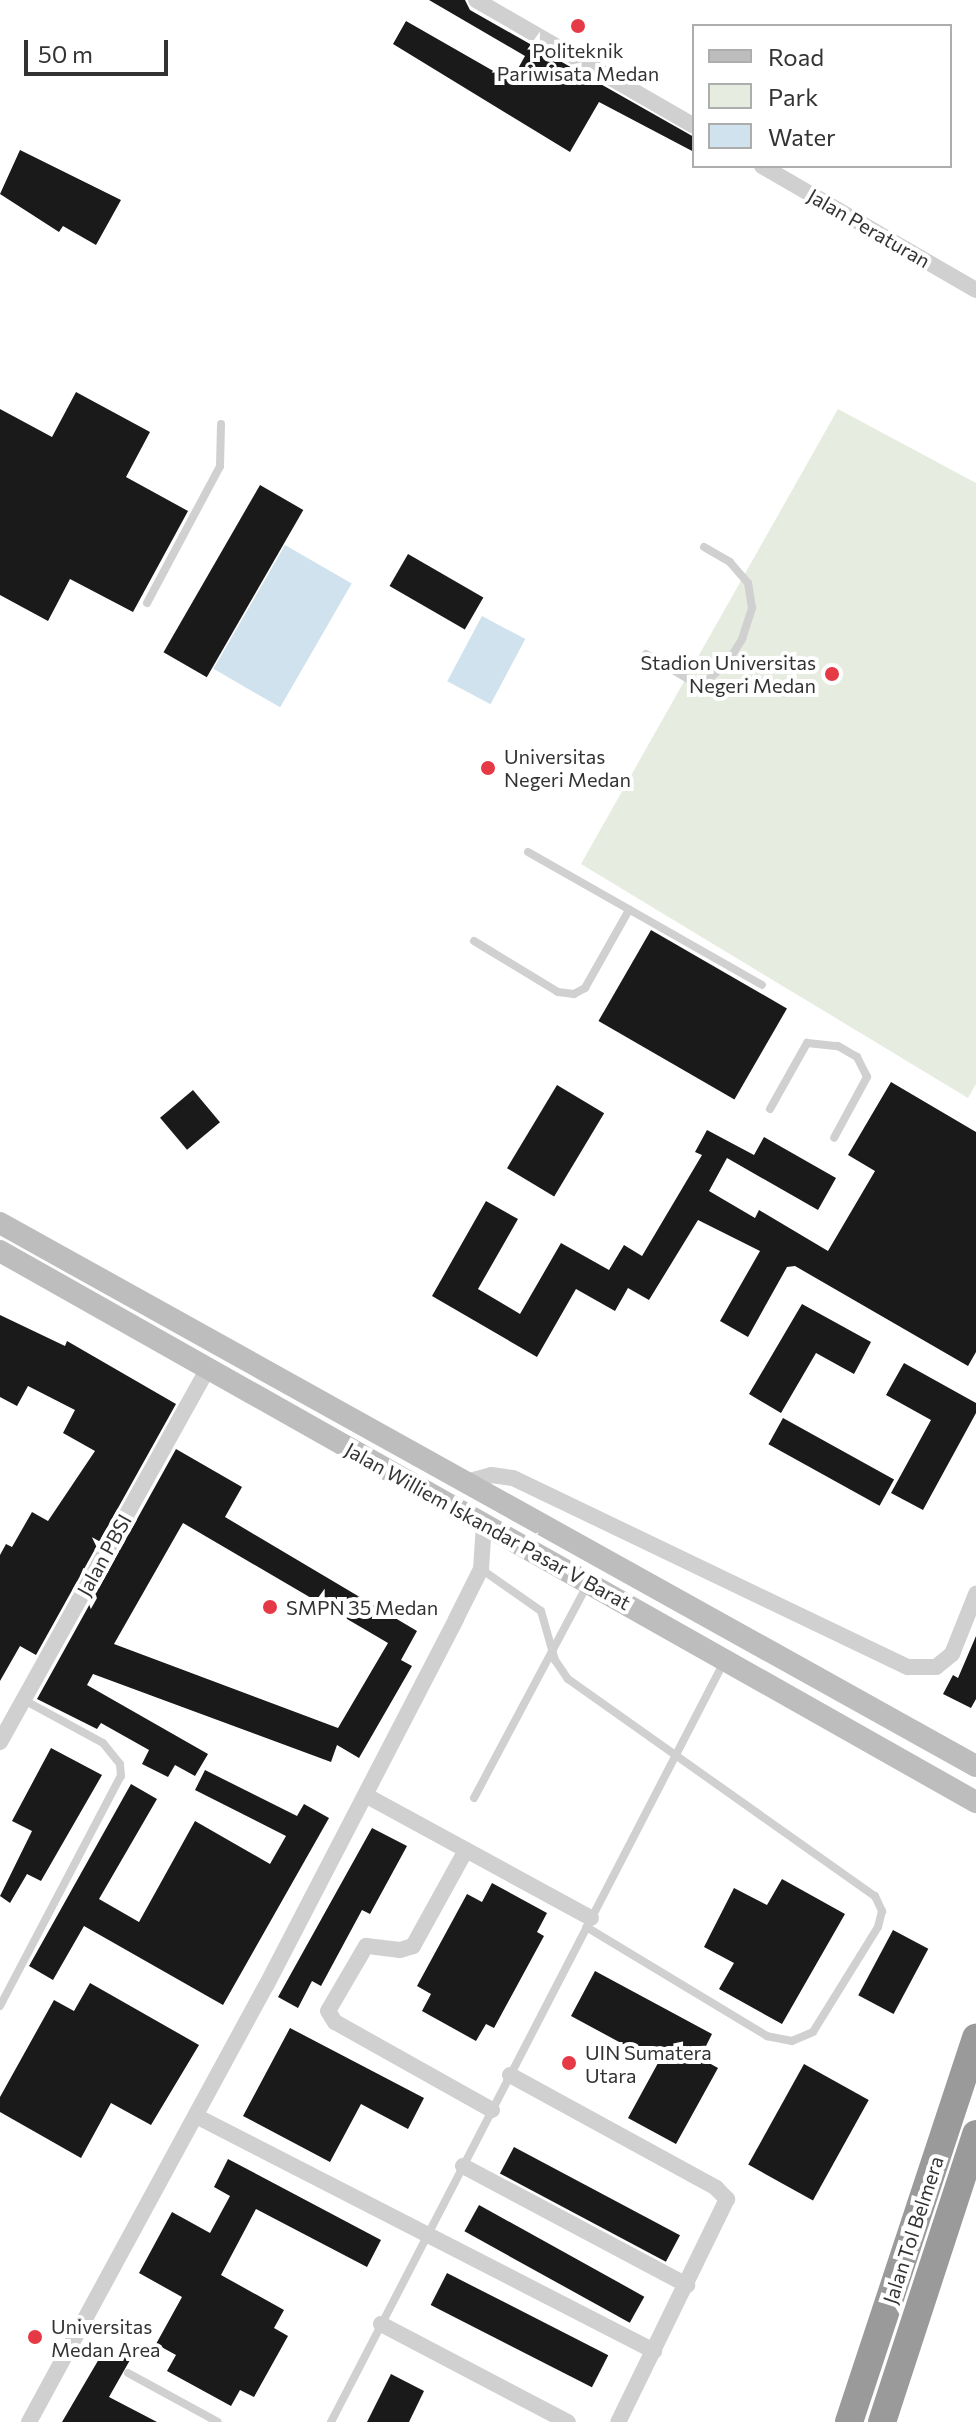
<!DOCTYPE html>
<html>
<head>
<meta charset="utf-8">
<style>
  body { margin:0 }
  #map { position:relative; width:976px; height:2422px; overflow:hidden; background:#fff; font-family:Commissioner,sans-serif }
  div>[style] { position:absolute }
  .green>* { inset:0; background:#e6ecdf }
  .water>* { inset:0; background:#cfe2ee; transform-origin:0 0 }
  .building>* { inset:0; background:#1a1a1a; transform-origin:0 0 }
  .lane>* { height:8px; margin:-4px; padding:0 4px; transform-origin:4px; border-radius:4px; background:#d0d0d0 }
  .street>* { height:16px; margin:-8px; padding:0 8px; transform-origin:8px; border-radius:8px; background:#d0d0d0 }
  .secondary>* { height:22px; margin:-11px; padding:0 11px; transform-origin:11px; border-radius:11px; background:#bdbdbd }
  .highway>* { height:28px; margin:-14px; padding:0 14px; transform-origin:14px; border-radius:14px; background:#9a9a9a }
  .dots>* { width:22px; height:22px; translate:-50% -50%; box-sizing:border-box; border:4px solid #fff; border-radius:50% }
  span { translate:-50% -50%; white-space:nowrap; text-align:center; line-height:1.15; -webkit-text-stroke:8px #fff; paint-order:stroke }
  .poi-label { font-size:20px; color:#333 }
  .right { translate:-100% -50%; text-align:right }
  .left { translate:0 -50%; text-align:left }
  .street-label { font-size:20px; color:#333 }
  .legend { position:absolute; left:692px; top:24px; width:260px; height:144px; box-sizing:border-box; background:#fff; border:2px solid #adadad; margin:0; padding:10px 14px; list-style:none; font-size:24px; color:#333 }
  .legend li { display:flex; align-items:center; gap:16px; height:40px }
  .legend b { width:40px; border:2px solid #adadad }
  .scale { position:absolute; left:24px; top:40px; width:144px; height:36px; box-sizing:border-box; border:4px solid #333; border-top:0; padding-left:10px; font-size:24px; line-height:28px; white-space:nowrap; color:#333; -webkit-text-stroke:6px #fff; paint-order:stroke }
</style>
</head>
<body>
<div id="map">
  <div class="green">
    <i style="clip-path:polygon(838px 409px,976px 483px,976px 1084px,968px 1098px,581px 864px)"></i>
  </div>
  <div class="water">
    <i style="left:285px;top:545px;width:77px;height:143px;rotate:30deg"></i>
    <i style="left:482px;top:616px;width:49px;height:74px;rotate:28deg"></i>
  </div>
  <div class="building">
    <i style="clip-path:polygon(429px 0,465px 0,470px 10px,694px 137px,694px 152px,599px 102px,570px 152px,393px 44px,406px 21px,511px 81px,525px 56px)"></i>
    <i style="clip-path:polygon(20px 150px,121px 200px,96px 245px,63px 226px,59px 232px,0 194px)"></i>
    <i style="clip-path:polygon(76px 392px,150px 432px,126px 477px,188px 511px,133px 612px,70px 579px,48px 621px,0 595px,0 409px,52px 437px)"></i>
    <i style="left:260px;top:485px;width:50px;height:193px;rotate:30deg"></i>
    <i style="left:408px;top:554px;width:87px;height:37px;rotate:30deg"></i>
    <i style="left:651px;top:930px;width:157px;height:105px;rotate:30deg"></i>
    <i style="clip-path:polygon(891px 1082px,976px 1132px,976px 1352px,968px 1366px,795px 1266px,787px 1267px,748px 1337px,720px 1321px,760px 1251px,698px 1220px,649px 1300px,628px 1288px,615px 1311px,576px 1289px,537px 1357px,432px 1296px,486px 1201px,518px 1219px,478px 1289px,520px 1314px,561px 1243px,609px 1270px,624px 1245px,642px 1256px,702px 1155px,695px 1152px,707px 1130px,754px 1155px,764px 1137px,836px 1178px,818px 1210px,727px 1158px,709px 1191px,755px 1218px,759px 1210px,828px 1251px,875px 1171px,848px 1155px)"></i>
    <i style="left:557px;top:1085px;width:55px;height:97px;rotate:31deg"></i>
    <i style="left:193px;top:1090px;width:42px;height:43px;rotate:50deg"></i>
    <i style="clip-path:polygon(802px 1304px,871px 1342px,854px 1374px,816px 1353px,781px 1413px,749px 1394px)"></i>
    <i style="clip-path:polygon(0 1315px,65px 1346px,67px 1341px,176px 1404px,36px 1655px,20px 1646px,0 1681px,0 1555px,6px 1544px,12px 1547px,32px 1512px,48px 1521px,95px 1451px,63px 1433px,75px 1410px,28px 1386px,17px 1406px,0 1397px)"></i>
    <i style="clip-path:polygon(904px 1363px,976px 1403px,976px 1413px,923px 1510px,891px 1493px,931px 1420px,886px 1395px)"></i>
    <i style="left:783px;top:1418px;width:127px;height:30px;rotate:29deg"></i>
    <i style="clip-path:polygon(evenodd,176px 1449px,242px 1487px,225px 1517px,417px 1631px,401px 1660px,412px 1666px,359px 1758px,337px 1745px,331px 1762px,93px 1674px,87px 1685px,208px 1754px,195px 1776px,175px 1765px,168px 1777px,142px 1764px,149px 1750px,101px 1723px,97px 1729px,37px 1699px,176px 1449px,183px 1523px,388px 1643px,338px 1728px,114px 1644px,183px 1523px)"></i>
    <i style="clip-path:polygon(976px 1636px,976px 1699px,971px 1708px,943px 1694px,953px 1675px,958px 1678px)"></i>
    <i style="clip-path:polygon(51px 1748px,102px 1775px,41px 1881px,27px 1874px,10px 1903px,0 1896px,32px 1831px,12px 1821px)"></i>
    <i style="clip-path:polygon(205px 1770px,297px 1816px,304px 1804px,329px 1818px,223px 2005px,84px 1926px,53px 1980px,29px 1966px,131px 1784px,157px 1799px,99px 1899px,139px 1922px,195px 1821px,270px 1864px,286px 1836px,195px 1790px)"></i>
    <i style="clip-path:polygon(372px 1828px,407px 1846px,370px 1914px,362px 1910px,321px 1986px,312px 1981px,298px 2008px,278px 1997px)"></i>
    <i style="clip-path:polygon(782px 1879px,845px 1914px,782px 2024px,719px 1989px,734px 1963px,704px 1947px,734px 1888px,767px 1905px)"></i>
    <i style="clip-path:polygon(492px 1883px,547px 1913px,537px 1932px,544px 1936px,494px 2028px,486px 2024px,476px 2041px,422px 2011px,431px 1994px,417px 1986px,467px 1894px,482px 1902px)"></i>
    <i style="left:893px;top:1930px;width:40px;height:74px;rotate:28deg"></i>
    <i style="clip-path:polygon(595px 1971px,712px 2034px,700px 2058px,718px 2068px,676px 2144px,628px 2118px,658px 2063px,571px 2016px)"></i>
    <i style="clip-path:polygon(90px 1983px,199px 2045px,151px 2125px,111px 2103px,81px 2158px,0 2112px,0 2097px,54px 2000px,74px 2011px)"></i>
    <i style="clip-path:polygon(290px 2028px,424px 2098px,408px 2129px,361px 2104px,330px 2162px,243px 2116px)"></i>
    <i style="left:804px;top:2064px;width:74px;height:115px;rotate:29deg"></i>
    <i style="left:514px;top:2147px;width:188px;height:30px;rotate:28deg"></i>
    <i style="clip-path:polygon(228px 2159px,381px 2240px,367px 2267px,256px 2209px,221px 2275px,284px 2310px,274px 2328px,288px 2336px,254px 2397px,240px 2390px,231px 2406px,167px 2371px,176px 2355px,156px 2344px,182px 2297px,139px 2273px,172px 2212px,210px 2233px,230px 2196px,214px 2187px)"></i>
    <i style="left:479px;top:2205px;width:189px;height:30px;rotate:29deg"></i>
    <i style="left:447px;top:2273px;width:181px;height:36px;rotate:27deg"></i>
    <i style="clip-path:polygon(106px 2347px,130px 2360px,109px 2397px,157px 2422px,62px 2422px)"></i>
    <i style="clip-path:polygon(391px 2374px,424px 2391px,409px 2422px,367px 2422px)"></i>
  </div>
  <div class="lane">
    <i style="left:147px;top:603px;width:155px;rotate:-61.9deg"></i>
    <i style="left:220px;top:466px;width:42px;rotate:-88.6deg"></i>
    <i style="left:646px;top:654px;width:51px;rotate:30.6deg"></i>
    <i style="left:690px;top:680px;width:16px;rotate:7deg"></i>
    <i style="left:706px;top:682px;width:32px;rotate:-44deg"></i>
    <i style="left:729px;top:660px;width:25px;rotate:-58deg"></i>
    <i style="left:742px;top:639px;width:33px;rotate:-72deg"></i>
    <i style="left:752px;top:608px;width:25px;rotate:-99deg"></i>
    <i style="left:748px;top:583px;width:28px;rotate:-131deg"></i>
    <i style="left:730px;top:562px;width:30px;rotate:-150deg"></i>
    <i style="left:528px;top:852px;width:269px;rotate:29.6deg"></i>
    <i style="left:474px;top:941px;width:98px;rotate:31.3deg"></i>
    <i style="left:558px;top:992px;width:16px;rotate:7deg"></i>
    <i style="left:574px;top:994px;width:13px;rotate:-29deg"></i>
    <i style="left:585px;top:988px;width:90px;rotate:-60.6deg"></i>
    <i style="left:770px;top:1109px;width:76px;rotate:-60.7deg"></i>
    <i style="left:807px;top:1043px;width:31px;rotate:6deg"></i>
    <i style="left:838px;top:1046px;width:22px;rotate:30deg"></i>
    <i style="left:857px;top:1057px;width:22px;rotate:63deg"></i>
    <i style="left:867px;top:1077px;width:69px;rotate:118.4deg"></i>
    <i style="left:481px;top:1569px;width:73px;rotate:35deg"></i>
    <i style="left:541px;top:1611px;width:51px;rotate:74.1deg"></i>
    <i style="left:555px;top:1660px;width:23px;rotate:56deg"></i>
    <i style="left:568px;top:1679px;width:376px;rotate:35.3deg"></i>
    <i style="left:875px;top:1896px;width:17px;rotate:65deg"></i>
    <i style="left:882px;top:1911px;width:16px;rotate:104deg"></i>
    <i style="left:878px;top:1927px;width:123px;rotate:121.8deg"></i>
    <i style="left:813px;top:2032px;width:23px;rotate:157deg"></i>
    <i style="left:792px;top:2041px;width:25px;rotate:-169deg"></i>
    <i style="left:767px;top:2036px;width:211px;rotate:-148.9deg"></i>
    <i style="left:474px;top:1798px;width:242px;rotate:-62deg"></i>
    <i style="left:0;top:2006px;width:260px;rotate:-62.3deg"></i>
    <i style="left:121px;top:1776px;width:12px;rotate:-95deg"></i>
    <i style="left:120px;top:1764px;width:27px;rotate:-129deg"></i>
    <i style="left:103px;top:1743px;width:90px;rotate:-151.4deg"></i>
    <i style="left:128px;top:2373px;width:102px;rotate:28.6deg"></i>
    <i style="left:331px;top:2422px;width:856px;rotate:-62.66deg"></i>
  </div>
  <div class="street">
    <i style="left:476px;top:0;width:252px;rotate:30deg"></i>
    <i style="left:762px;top:166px;width:247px;rotate:30.1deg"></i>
    <i style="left:462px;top:1483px;width:30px;rotate:-15deg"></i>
    <i style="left:491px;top:1475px;width:22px;rotate:8deg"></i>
    <i style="left:513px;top:1478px;width:438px;rotate:25.6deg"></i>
    <i style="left:908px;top:1667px;width:28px"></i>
    <i style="left:936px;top:1667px;width:21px;rotate:-39deg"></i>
    <i style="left:952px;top:1654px;width:65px;rotate:-68.2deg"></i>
    <i style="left:0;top:1742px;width:427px;rotate:-60.9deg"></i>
    <i style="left:367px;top:1796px;width:255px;rotate:28.6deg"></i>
    <i style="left:466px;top:1850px;width:110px;rotate:118.9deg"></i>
    <i style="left:413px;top:1946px;width:14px;rotate:163deg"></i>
    <i style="left:400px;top:1950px;width:34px;rotate:-173deg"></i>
    <i style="left:366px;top:1946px;width:75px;rotate:120.3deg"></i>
    <i style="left:328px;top:2011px;width:13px;rotate:58deg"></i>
    <i style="left:335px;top:2022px;width:180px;rotate:29.3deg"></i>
    <i style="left:510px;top:2075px;width:235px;rotate:28.7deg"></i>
    <i style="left:716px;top:2188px;width:16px;rotate:45deg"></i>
    <i style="left:727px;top:2199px;width:248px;rotate:116deg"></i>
    <i style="left:196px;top:2116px;width:515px;rotate:27.16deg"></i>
    <i style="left:463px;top:2166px;width:254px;rotate:28deg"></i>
    <i style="left:381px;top:2324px;width:211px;rotate:27.7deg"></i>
    <i style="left:29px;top:2422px;width:496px;rotate:-61.5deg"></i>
    <i style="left:266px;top:1986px;width:413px;rotate:-62.6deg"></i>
    <i style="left:456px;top:1619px;width:56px;rotate:-63.4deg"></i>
    <i style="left:481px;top:1569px;width:45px;rotate:-86.2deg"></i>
  </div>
  <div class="secondary">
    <i style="left:0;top:1223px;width:1117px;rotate:29.09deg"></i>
    <i style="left:0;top:1251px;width:1121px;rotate:29.45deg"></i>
  </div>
  <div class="highway">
    <i style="left:849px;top:2422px;width:405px;rotate:-71.7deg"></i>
    <i style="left:882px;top:2422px;width:303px;rotate:-71.9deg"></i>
  </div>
  <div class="dots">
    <i style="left:578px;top:26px;background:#e63946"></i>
    <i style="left:832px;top:674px;background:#e63946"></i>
    <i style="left:488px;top:768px;background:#e63946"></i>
    <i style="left:270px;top:1607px;background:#e63946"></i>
    <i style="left:569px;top:2063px;background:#e63946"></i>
    <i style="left:35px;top:2337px;background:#e63946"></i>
  </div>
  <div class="poi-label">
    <span style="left:578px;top:62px">Politeknik<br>Pariwisata Medan</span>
    <span class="right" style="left:816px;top:674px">Stadion Universitas<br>Negeri Medan</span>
    <span class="left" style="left:504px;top:768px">Universitas<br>Negeri Medan</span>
    <span class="left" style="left:286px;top:1607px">SMPN 35 Medan</span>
    <span class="left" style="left:585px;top:2064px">UIN Sumatera<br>Utara</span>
    <span class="left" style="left:51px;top:2338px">Universitas<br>Medan Area</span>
  </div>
  <div class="street-label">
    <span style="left:869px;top:228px;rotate:30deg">Jalan Peraturan</span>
    <span style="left:488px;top:1526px;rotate:29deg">Jalan Williem Iskandar Pasar V Barat</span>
    <span style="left:104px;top:1555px;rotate:-61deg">Jalan PBSI</span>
    <span style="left:913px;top:2230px;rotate:-72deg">Jalan Tol Belmera</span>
  </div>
  <ul class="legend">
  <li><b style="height:10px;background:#bdbdbd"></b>Road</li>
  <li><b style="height:22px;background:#e6ecdf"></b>Park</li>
  <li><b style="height:22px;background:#cfe2ee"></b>Water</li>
  </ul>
  <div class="scale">50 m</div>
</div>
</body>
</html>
